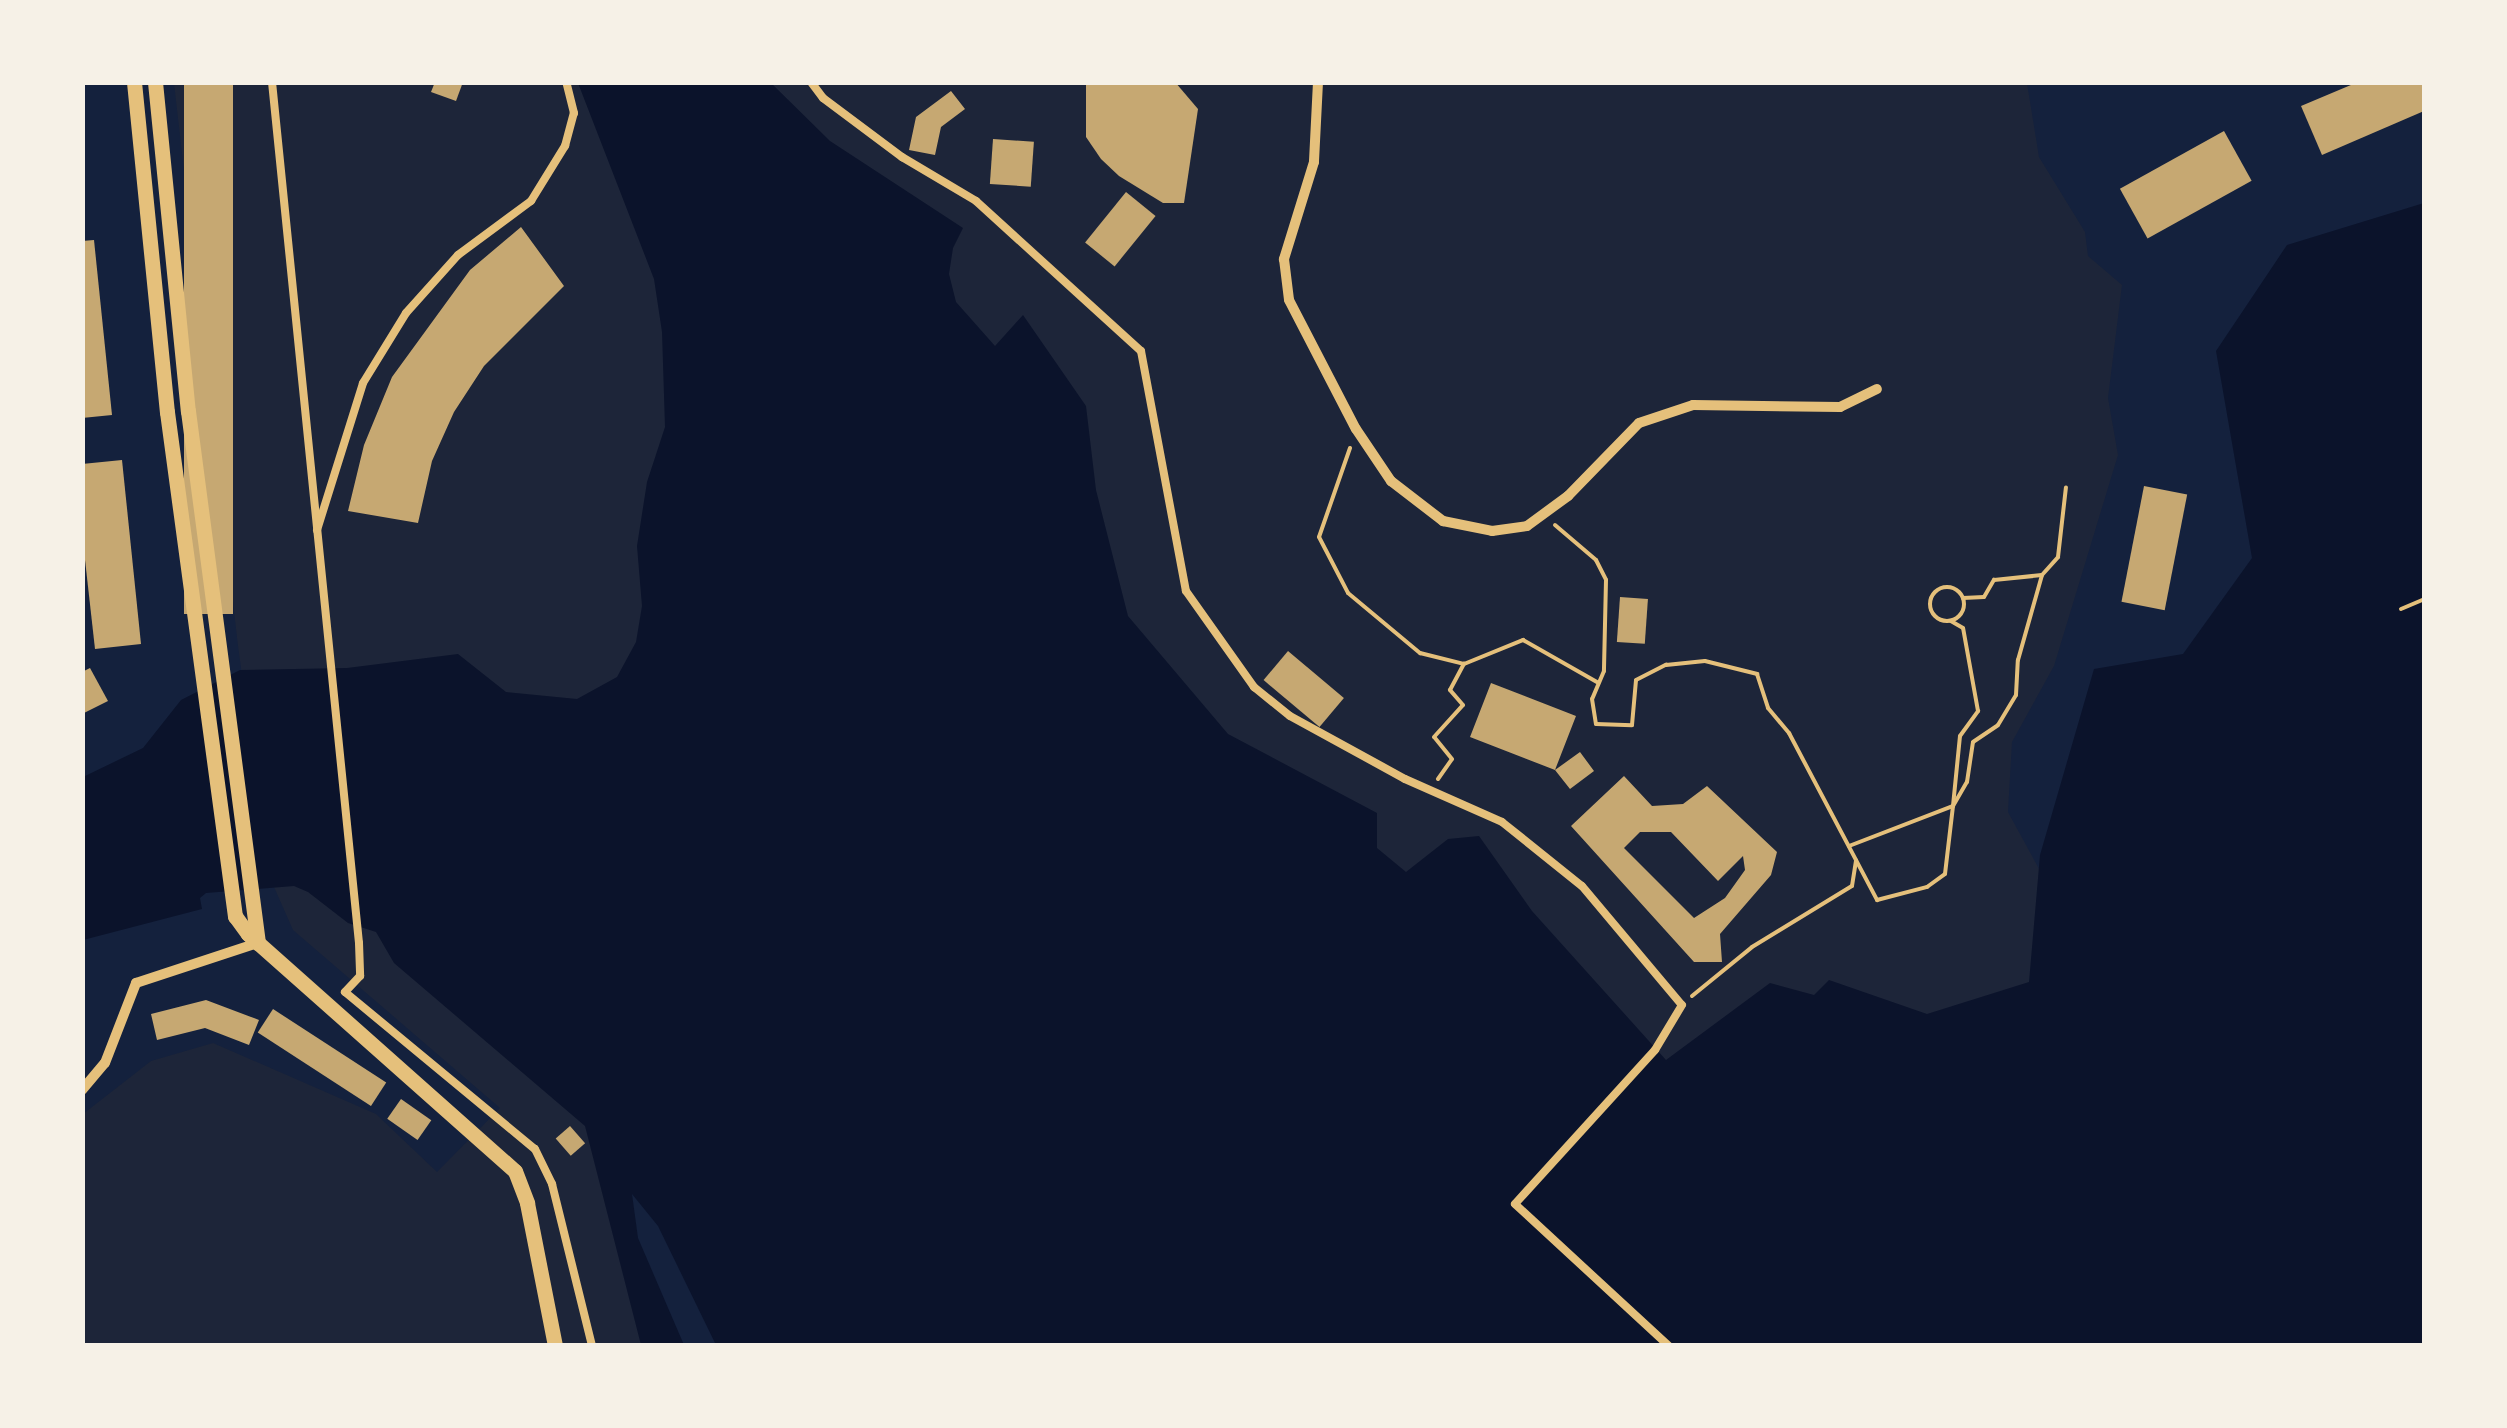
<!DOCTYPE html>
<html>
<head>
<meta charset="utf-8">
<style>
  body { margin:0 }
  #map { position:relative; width:2507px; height:1428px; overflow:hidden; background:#14213d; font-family:"Roboto Serif",serif }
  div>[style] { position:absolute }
  .green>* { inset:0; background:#1d2539 }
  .water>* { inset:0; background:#0b132b }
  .pier>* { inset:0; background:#14213d }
  .building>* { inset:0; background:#c6a872; transform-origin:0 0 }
  .path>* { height:4px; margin:-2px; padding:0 2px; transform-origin:2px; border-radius:2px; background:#e5c07b }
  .path>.ring { margin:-2px; padding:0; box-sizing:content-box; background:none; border:4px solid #e5c07b; border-radius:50% }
  .pedestrian>* { height:8px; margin:-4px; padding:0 4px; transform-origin:4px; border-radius:4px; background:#e5c07b }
  .minor>* { height:10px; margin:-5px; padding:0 5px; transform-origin:5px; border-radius:5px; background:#e5c07b }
  .trunk>* { height:15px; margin:-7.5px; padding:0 7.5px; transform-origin:7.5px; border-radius:7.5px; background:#e5c07b }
  span { translate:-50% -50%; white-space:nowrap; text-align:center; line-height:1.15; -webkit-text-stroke:8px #f6f1e7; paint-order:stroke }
  .frame { position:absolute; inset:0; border:85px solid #f6f1e7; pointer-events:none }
</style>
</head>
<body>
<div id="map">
  <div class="green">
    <i style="clip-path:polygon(174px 83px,2027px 83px,2039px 157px,2085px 232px,2088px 256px,2122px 285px,2108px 398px,2118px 455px,2054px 666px,2012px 742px,2008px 812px,2299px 1345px,83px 1346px,83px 1114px,151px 1061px,213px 1043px,376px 1114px,437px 1172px,500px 1108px,293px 930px,270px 878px,238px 646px)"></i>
  </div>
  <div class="water">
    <i style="clip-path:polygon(578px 83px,771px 83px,830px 141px,963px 228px,953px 248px,949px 274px,956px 302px,995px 346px,1023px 315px,1086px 406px,1096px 490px,1128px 616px,1228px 734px,1377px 813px,1377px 848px,1406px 872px,1448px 839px,1479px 836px,1532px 911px,1666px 1060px,1770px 983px,1814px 995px,1829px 980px,1927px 1014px,2029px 982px,2040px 855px,2094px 669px,2183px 654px,2252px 558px,2216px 351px,2287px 245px,2424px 203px,2424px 1345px,641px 1345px,585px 1126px,394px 963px,376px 932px,348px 923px,308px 892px,294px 886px,206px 893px,200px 898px,202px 909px,83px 940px,83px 777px,143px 748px,181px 700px,240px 670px,347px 668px,458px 654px,506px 692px,577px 699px,617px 677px,636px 642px,642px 606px,637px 546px,647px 482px,665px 427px,662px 332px,654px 279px)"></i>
  </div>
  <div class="pier">
    <i style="clip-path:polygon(632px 1194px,658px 1226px,716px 1345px,684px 1345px,638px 1238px)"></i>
  </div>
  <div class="building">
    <i style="left:184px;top:82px;width:49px;height:532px"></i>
    <i style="clip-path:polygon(435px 82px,463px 82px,456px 101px,431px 92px)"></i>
    <i style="clip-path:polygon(1086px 82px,1175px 82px,1198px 109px,1184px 203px,1163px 203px,1119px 176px,1101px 159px,1086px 137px)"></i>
    <i style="clip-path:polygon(2358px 82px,2424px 82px,2424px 111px,2322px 155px,2301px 106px)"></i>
    <i style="clip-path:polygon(951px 91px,965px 109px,941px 127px,935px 155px,909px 150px,916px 117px)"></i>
    <i style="left:2224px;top:131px;width:57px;height:119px;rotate:61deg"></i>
    <i style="left:993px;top:139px;width:41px;height:45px;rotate:4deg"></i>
    <i style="left:1126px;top:192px;width:38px;height:65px;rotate:39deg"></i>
    <i style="clip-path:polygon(521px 227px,564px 286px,484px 366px,454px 412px,432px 461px,418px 523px,348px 511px,364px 445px,392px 377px,470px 270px)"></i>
    <i style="clip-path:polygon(94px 240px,112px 415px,82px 418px,82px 241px)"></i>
    <i style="clip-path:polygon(122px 460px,141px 644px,95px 649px,82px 533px,82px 464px)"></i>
    <i style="left:2144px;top:486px;width:44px;height:118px;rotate:11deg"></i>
    <i style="left:1620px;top:597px;width:28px;height:45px;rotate:4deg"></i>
    <i style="left:1288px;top:651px;width:73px;height:38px;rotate:40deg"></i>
    <i style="clip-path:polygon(90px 668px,108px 701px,82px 714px,82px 672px)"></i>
    <i style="clip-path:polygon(1491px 683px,1576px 716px,1555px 770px,1580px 752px,1594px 771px,1570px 789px,1555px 770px,1470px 737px)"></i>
    <i style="clip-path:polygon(evenodd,1624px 776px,1652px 806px,1683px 804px,1707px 786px,1777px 852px,1771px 875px,1720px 934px,1722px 962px,1694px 962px,1571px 826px,1624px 776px,1640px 832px,1671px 832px,1718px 881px,1743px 856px,1745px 870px,1725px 898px,1694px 918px,1624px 848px,1640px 832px)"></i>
    <i style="clip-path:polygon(206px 1000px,259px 1020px,249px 1045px,205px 1028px,157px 1040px,151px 1014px)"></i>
    <i style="left:273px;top:1009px;width:135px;height:28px;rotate:33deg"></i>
    <i style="left:401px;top:1099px;width:37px;height:24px;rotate:35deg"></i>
    <i style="left:570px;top:1126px;width:23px;height:19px;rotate:49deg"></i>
  </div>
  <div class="path">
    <i style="left:1350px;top:448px;width:94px;rotate:109.2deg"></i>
    <i style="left:1319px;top:537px;width:63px;rotate:62.6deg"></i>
    <i style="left:1348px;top:593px;width:94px;rotate:39.8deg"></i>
    <i style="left:1420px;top:653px;width:45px;rotate:14deg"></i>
    <i style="left:1464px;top:664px;width:64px;rotate:-22.1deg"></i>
    <i style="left:1523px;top:640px;width:85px;rotate:29.6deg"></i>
    <i style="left:1555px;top:525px;width:54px;rotate:40.5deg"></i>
    <i style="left:1596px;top:560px;width:22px;rotate:63deg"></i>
    <i style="left:1606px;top:580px;width:91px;rotate:91.3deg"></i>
    <i style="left:1604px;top:671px;width:30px;rotate:113deg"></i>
    <i style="left:1592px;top:699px;width:25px;rotate:81deg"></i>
    <i style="left:1596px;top:724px;width:36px;rotate:2deg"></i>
    <i style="left:1632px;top:725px;width:45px;rotate:-84.9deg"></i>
    <i style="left:1636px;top:680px;width:34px;rotate:-27deg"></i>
    <i style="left:1666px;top:665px;width:39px;rotate:-6deg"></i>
    <i style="left:1705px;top:661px;width:54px;rotate:14deg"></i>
    <i style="left:1757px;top:674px;width:36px;rotate:72deg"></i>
    <i style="left:1768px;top:708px;width:33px;rotate:50deg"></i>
    <i style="left:1789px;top:733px;width:189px;rotate:62.2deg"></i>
    <i style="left:1877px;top:900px;width:52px;rotate:-14.6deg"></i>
    <i style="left:1927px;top:887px;width:22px;rotate:-36deg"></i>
    <i style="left:1945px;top:874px;width:68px;rotate:-83.3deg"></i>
    <i style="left:1953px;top:806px;width:28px;rotate:-60deg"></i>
    <i style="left:1967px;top:782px;width:40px;rotate:-81.5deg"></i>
    <i style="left:1973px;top:742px;width:30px;rotate:-34deg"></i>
    <i style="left:1998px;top:725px;width:35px;rotate:-59deg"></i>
    <i style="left:2016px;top:695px;width:35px;rotate:-87deg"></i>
    <i style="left:2018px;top:660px;width:88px;rotate:-74.2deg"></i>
    <i style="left:2042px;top:575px;width:24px;rotate:-48deg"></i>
    <i style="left:2058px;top:557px;width:70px;rotate:-83.5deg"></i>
    <i class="ring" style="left:1930px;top:587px;width:30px;height:30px"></i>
    <i style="left:1963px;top:598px;width:21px;rotate:-3deg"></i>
    <i style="left:1984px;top:597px;width:20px;rotate:-60deg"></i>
    <i style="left:1994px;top:580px;width:48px;rotate:-5.9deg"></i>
    <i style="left:2401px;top:609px;width:25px;rotate:-23deg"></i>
    <i style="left:1438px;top:779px;width:24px;rotate:-55deg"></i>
    <i style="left:1452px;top:759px;width:28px;rotate:-129deg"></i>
    <i style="left:1434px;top:737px;width:43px;rotate:-47.8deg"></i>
    <i style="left:1463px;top:705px;width:20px;rotate:-131deg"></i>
    <i style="left:1450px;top:690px;width:30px;rotate:-62deg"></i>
    <i style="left:1849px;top:846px;width:111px;rotate:-21deg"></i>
    <i style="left:1953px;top:806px;width:70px;rotate:-84.3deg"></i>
    <i style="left:1960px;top:736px;width:31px;rotate:-54deg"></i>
    <i style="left:1978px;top:711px;width:84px;rotate:-100.2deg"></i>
    <i style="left:1963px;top:628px;width:14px;rotate:-150deg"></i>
    <i style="left:1692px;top:996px;width:77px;rotate:-39.2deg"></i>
    <i style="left:1752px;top:947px;width:117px;rotate:-31.4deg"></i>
    <i style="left:1852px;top:886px;width:26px;rotate:-81deg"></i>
  </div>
  <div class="pedestrian">
    <i style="left:272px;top:82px;width:865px;rotate:84.23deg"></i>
    <i style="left:359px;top:943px;width:33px;rotate:88deg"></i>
    <i style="left:360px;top:976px;width:22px;rotate:133deg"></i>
    <i style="left:345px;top:992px;width:246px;rotate:39.6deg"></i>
    <i style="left:535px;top:1149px;width:39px;rotate:64deg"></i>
    <i style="left:552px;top:1184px;width:167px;rotate:76.1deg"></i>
    <i style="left:811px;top:82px;width:20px;rotate:53deg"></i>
    <i style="left:823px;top:98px;width:99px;rotate:36.8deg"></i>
    <i style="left:902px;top:157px;width:86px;rotate:30.7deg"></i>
    <i style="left:976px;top:201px;width:223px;rotate:42.3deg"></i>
    <i style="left:1141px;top:351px;width:244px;rotate:79.4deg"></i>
    <i style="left:1186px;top:591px;width:118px;rotate:54.7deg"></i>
    <i style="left:1254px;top:687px;width:46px;rotate:38.9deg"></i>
    <i style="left:1290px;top:716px;width:131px;rotate:28.7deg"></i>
    <i style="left:1405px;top:779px;width:106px;rotate:23.9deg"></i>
    <i style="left:1502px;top:822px;width:102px;rotate:38.7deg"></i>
    <i style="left:1582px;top:886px;width:155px;rotate:50deg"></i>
    <i style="left:1682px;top:1005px;width:52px;rotate:121deg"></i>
    <i style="left:1655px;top:1050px;width:208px;rotate:132.3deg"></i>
    <i style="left:1515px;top:1204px;width:209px;rotate:42.7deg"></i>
    <i style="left:317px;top:530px;width:154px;rotate:-72.6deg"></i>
    <i style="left:363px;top:383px;width:82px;rotate:-58.4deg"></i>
    <i style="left:406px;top:313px;width:78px;rotate:-48.1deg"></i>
    <i style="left:458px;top:255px;width:91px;rotate:-36.5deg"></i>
    <i style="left:531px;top:201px;width:65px;rotate:-58.3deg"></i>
    <i style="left:565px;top:146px;width:34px;rotate:-75deg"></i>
    <i style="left:574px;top:113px;width:32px;rotate:-104deg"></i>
  </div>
  <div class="minor">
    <i style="left:1318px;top:82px;width:80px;rotate:92.9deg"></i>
    <i style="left:1314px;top:162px;width:102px;rotate:107.2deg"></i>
    <i style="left:1284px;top:259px;width:41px;rotate:83deg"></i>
    <i style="left:1289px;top:300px;width:145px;rotate:62.6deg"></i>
    <i style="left:1356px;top:429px;width:63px;rotate:56.1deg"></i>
    <i style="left:1391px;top:481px;width:66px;rotate:37.6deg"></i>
    <i style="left:1443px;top:521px;width:50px;rotate:11.5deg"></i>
    <i style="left:1492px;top:531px;width:35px;rotate:-8deg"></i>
    <i style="left:1527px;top:526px;width:51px;rotate:-36.2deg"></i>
    <i style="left:1568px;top:496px;width:102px;rotate:-45.8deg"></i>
    <i style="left:1639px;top:423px;width:57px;rotate:-18.4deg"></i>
    <i style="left:1693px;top:405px;width:147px;rotate:0.8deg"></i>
    <i style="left:1840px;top:407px;width:41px;rotate:-25.9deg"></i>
    <i style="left:82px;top:1090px;width:35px;rotate:-50deg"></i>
    <i style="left:105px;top:1063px;width:86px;rotate:-68.8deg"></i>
    <i style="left:136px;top:983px;width:128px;rotate:-18.2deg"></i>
  </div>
  <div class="trunk">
    <i style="left:134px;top:82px;width:332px;rotate:84.3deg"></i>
    <i style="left:167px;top:412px;width:509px;rotate:82.32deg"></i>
    <i style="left:235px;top:916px;width:22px;rotate:54deg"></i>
    <i style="left:248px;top:934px;width:357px;rotate:41.6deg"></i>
    <i style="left:515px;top:1171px;width:34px;rotate:69deg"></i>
    <i style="left:527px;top:1203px;width:146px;rotate:78.9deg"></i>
    <i style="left:155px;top:82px;width:331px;rotate:84.3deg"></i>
    <i style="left:188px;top:411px;width:537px;rotate:82.5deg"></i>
  </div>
  <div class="frame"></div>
</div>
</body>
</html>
